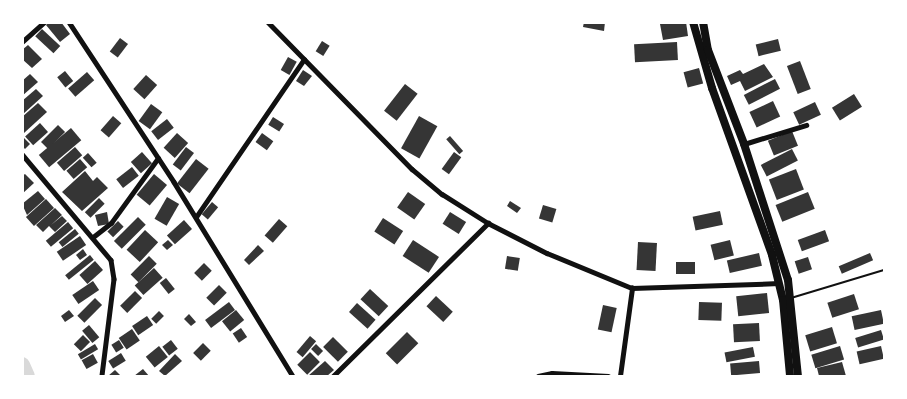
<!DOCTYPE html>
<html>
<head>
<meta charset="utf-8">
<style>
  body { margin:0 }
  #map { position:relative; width:907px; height:399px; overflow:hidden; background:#fff; font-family:"Source Sans 3",sans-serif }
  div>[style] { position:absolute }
  .river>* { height:16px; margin:-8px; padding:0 8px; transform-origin:8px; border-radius:8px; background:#d9d9d9 }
  .building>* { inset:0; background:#353535; transform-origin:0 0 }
  .service>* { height:2px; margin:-1px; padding:0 1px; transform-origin:1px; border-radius:1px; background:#111 }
  .minor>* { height:4.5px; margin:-2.25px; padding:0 2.25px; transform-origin:2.25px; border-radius:2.25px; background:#111 }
  .trunk>* { height:8px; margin:-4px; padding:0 4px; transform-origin:4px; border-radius:4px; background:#111 }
  span { translate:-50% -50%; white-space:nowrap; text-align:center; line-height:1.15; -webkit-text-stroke:5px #fff; paint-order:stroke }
  .frame { position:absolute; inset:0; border:24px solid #fff; pointer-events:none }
</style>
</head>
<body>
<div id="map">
  <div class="river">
    <i style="left:22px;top:365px;width:12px;rotate:66deg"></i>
  </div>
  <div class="building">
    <i style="clip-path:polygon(50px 22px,61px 22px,70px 34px,60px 42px,46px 25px)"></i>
    <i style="clip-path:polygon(584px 22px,605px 22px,604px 31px,583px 27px)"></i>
    <i style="clip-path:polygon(686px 22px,688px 36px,663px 40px,660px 24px)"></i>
    <i style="left:42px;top:29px;width:25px;height:10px;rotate:43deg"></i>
    <i style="left:120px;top:38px;width:10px;height:17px;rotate:37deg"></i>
    <i style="left:778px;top:39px;width:12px;height:23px;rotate:76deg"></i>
    <i style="left:322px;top:41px;width:9px;height:12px;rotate:32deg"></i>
    <i style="left:677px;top:42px;width:18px;height:43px;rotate:87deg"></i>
    <i style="clip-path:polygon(28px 45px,42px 59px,32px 68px,22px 59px,22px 50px)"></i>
    <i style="left:288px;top:57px;width:10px;height:15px;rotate:29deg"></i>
    <i style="left:800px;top:61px;width:30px;height:14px;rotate:69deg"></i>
    <i style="clip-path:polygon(764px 64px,773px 77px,745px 91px,740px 81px,731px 85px,727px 76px,740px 70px,743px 74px)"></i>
    <i style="left:699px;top:68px;width:16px;height:16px;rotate:75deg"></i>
    <i style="clip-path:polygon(303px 70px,312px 76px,304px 86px,296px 81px)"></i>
    <i style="left:65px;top:71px;width:13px;height:10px;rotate:51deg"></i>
    <i style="left:87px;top:72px;width:11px;height:25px;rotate:49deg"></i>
    <i style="clip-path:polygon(30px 74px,38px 82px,22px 96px,22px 81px)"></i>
    <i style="left:146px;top:75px;width:15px;height:19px;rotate:42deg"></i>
    <i style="left:775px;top:79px;width:11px;height:35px;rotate:63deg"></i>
    <i style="left:405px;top:84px;width:16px;height:34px;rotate:38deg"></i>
    <i style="clip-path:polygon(36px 89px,43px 96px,22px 115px,22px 101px)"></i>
    <i style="left:854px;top:94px;width:15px;height:26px;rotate:58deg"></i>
    <i style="left:773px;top:101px;width:17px;height:26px;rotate:65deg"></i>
    <i style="left:815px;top:102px;width:14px;height:24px;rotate:65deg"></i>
    <i style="clip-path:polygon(38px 103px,47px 112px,24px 133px,22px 117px)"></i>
    <i style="left:151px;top:104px;width:14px;height:21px;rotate:36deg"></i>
    <i style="left:113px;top:116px;width:11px;height:19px;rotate:41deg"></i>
    <i style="left:419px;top:116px;width:21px;height:37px;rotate:29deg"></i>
    <i style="left:273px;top:117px;width:13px;height:9px;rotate:32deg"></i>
    <i style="left:167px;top:119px;width:11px;height:20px;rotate:52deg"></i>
    <i style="left:40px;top:123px;width:12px;height:20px;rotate:48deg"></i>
    <i style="left:58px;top:125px;width:10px;height:24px;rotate:45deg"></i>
    <i style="left:71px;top:128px;width:16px;height:42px;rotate:50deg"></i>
    <i style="left:792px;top:131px;width:16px;height:26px;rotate:68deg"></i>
    <i style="left:177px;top:133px;width:15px;height:20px;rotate:42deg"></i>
    <i style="left:262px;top:133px;width:14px;height:11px;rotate:36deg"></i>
    <i style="clip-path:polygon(22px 136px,30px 144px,25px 149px,22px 146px)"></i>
    <i style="left:450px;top:136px;width:20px;height:5px;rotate:49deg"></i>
    <i style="left:75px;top:147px;width:11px;height:24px;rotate:49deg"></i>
    <i style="left:186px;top:147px;width:10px;height:22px;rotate:37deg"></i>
    <i style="left:792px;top:149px;width:13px;height:35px;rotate:63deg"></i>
    <i style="left:142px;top:152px;width:15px;height:15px;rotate:48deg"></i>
    <i style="left:454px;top:152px;width:9px;height:21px;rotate:36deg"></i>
    <i style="left:88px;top:153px;width:13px;height:7px;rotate:48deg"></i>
    <i style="left:80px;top:159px;width:11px;height:18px;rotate:49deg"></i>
    <i style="left:196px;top:159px;width:16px;height:31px;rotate:38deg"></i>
    <i style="left:132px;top:167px;width:11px;height:20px;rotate:52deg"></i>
    <i style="left:796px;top:169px;width:22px;height:29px;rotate:69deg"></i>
    <i style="clip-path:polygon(85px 171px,93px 181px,97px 177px,108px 188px,82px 211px,62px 192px)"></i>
    <i style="clip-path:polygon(25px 174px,34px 183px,22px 194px,22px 176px)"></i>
    <i style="left:154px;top:174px;width:17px;height:27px;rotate:40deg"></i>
    <i style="clip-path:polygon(38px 191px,45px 199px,27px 215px,22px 204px)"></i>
    <i style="left:408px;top:192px;width:21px;height:19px;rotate:35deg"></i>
    <i style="left:808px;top:192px;width:18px;height:35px;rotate:68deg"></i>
    <i style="left:167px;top:197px;width:14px;height:25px;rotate:30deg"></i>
    <i style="left:99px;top:198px;width:8px;height:20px;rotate:45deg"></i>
    <i style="left:46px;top:199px;width:12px;height:27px;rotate:48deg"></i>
    <i style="clip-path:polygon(510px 201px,521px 208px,517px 213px,507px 206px)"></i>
    <i style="left:212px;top:202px;width:8px;height:16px;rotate:40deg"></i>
    <i style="left:543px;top:205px;width:14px;height:14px;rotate:17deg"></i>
    <i style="clip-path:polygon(55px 208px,62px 215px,51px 225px,62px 216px,67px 221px,55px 232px,49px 226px,43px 232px,36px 225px)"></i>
    <i style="left:720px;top:211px;width:14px;height:28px;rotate:78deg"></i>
    <i style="clip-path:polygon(107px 212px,109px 224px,98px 226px,95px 215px)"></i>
    <i style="left:450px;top:212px;width:19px;height:14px;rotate:32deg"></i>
    <i style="left:138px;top:217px;width:11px;height:34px;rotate:45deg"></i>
    <i style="left:383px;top:218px;width:24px;height:16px;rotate:33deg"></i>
    <i style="left:279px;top:219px;width:11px;height:22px;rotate:41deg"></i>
    <i style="left:184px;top:220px;width:12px;height:23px;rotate:48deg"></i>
    <i style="left:118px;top:221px;width:8px;height:15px;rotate:45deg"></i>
    <i style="left:68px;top:222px;width:8px;height:29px;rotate:50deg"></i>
    <i style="left:75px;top:229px;width:6px;height:21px;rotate:51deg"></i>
    <i style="left:145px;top:230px;width:18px;height:27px;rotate:43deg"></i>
    <i style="left:825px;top:230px;width:12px;height:29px;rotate:70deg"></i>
    <i style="left:80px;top:236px;width:11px;height:28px;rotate:56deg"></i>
    <i style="clip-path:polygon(168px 240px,173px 245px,167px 250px,162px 245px)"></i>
    <i style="left:413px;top:240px;width:31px;height:19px;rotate:33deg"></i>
    <i style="left:730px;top:240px;width:16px;height:20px;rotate:76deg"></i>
    <i style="left:638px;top:242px;width:19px;height:28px;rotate:3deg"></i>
    <i style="clip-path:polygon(258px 245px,264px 251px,249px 265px,244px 260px)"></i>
    <i style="clip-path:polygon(83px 249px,87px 255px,80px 260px,76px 255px)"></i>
    <i style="left:759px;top:253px;width:13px;height:33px;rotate:77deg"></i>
    <i style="left:870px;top:253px;width:8px;height:34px;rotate:67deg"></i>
    <i style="left:90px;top:255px;width:6px;height:32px;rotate:51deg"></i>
    <i style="left:149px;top:256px;width:11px;height:26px;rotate:45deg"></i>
    <i style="left:507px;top:256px;width:13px;height:13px;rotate:9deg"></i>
    <i style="left:808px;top:257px;width:13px;height:14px;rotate:72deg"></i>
    <i style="left:95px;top:261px;width:12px;height:21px;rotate:48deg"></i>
    <i style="left:676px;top:262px;width:19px;height:12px"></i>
    <i style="left:204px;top:263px;width:11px;height:14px;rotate:45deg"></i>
    <i style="left:154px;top:268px;width:13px;height:26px;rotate:48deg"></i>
    <i style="left:166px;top:278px;width:14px;height:8px;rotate:51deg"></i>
    <i style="left:93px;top:281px;width:11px;height:25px;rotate:56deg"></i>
    <i style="left:219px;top:285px;width:11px;height:18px;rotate:45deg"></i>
    <i style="left:370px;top:289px;width:25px;height:14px;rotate:43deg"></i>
    <i style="left:135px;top:291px;width:10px;height:21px;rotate:45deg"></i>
    <i style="left:767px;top:293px;width:20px;height:31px;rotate:84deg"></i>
    <i style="left:854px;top:294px;width:16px;height:28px;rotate:72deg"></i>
    <i style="left:436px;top:296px;width:23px;height:14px;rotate:43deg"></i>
    <i style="left:95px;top:298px;width:10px;height:25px;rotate:45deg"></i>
    <i style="left:229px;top:302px;width:10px;height:30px;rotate:53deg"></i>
    <i style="left:699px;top:302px;width:23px;height:18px;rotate:2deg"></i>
    <i style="left:357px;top:303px;width:25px;height:12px;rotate:42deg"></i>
    <i style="left:603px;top:305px;width:14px;height:25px;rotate:12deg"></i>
    <i style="clip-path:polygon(69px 310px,74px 316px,65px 322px,61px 316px)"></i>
    <i style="left:236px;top:310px;width:13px;height:18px;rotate:51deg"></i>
    <i style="left:881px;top:310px;width:14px;height:30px;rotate:78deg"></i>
    <i style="left:159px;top:311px;width:7px;height:11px;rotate:45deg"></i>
    <i style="clip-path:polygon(189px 314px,196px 322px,191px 326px,184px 319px)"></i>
    <i style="left:147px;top:316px;width:11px;height:18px;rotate:56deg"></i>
    <i style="left:759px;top:323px;width:18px;height:26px;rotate:87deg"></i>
    <i style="left:89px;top:325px;width:16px;height:9px;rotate:50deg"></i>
    <i style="left:832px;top:327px;width:17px;height:28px;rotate:73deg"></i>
    <i style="left:241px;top:328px;width:11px;height:10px;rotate:56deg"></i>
    <i style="left:132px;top:329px;width:14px;height:16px;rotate:56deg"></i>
    <i style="left:881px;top:330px;width:10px;height:27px;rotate:73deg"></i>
    <i style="left:407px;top:332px;width:16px;height:30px;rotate:45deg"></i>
    <i style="left:83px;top:335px;width:10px;height:13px;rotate:45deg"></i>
    <i style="left:310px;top:336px;width:8px;height:21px;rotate:40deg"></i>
    <i style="left:333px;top:337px;width:21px;height:14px;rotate:45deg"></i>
    <i style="left:119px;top:340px;width:9px;height:9px;rotate:58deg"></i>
    <i style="left:171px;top:340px;width:11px;height:11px;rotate:52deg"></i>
    <i style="left:203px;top:343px;width:11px;height:14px;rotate:45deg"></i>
    <i style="left:95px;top:344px;width:6px;height:20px;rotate:59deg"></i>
    <i style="left:316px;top:344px;width:10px;height:7px;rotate:45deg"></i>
    <i style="left:159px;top:346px;width:14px;height:17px;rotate:51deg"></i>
    <i style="left:840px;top:346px;width:14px;height:30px;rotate:73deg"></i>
    <i style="left:881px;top:346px;width:13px;height:25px;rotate:77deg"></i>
    <i style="left:753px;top:347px;width:10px;height:29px;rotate:79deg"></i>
    <i style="left:310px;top:352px;width:14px;height:18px;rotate:45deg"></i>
    <i style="left:121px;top:353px;width:9px;height:15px;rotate:58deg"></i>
    <i style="left:93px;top:354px;width:10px;height:13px;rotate:61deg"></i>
    <i style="clip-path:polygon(175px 354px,182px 361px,165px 376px,159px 371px)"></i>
    <i style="clip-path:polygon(325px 361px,334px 370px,327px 376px,308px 376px)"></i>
    <i style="left:759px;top:361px;width:12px;height:29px;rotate:85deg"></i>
    <i style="clip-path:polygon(842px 362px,846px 376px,819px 376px,817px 368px)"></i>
    <i style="clip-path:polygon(143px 369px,149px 376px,134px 376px)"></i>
    <i style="clip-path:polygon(115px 370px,120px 375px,108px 376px)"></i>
  </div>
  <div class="service">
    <i style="left:791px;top:298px;width:97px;rotate:-16.8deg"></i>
  </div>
  <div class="minor">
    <i style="left:69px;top:22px;width:191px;rotate:56.7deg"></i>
    <i style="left:174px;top:182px;width:228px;rotate:58.5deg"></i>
    <i style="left:268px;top:22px;width:206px;rotate:45.6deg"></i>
    <i style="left:412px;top:169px;width:39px;rotate:40deg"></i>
    <i style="left:442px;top:194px;width:54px;rotate:32.2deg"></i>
    <i style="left:488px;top:223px;width:66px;rotate:27deg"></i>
    <i style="left:547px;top:253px;width:92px;rotate:22.4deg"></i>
    <i style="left:632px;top:288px;width:147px;rotate:-1.9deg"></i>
    <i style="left:22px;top:42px;width:30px;rotate:-42deg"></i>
    <i style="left:744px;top:144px;width:65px;rotate:-17deg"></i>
    <i style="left:22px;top:154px;width:138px;rotate:50deg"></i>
    <i style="left:111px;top:260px;width:19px;rotate:81deg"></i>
    <i style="left:114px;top:279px;width:98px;rotate:97.1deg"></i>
    <i style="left:196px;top:217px;width:191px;rotate:-55.6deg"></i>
    <i style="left:93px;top:237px;width:23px;rotate:-38deg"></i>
    <i style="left:111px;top:223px;width:80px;rotate:-54.1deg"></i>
    <i style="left:333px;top:376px;width:218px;rotate:-44.6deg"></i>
    <i style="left:538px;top:376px;width:14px;rotate:-12deg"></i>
    <i style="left:552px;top:373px;width:56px;rotate:3.1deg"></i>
    <i style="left:620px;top:376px;width:89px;rotate:-82.2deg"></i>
  </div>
  <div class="trunk">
    <i style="left:693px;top:22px;width:69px;rotate:73.9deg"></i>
    <i style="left:712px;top:88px;width:177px;rotate:70.2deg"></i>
    <i style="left:772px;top:255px;width:46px;rotate:76.3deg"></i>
    <i style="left:783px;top:300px;width:76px;rotate:84.7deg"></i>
    <i style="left:703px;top:22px;width:28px;rotate:80deg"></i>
    <i style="left:708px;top:50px;width:101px;rotate:69deg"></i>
    <i style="left:744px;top:144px;width:143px;rotate:72.1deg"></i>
    <i style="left:788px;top:280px;width:97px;rotate:84.1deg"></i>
  </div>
  <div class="frame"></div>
</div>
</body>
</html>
